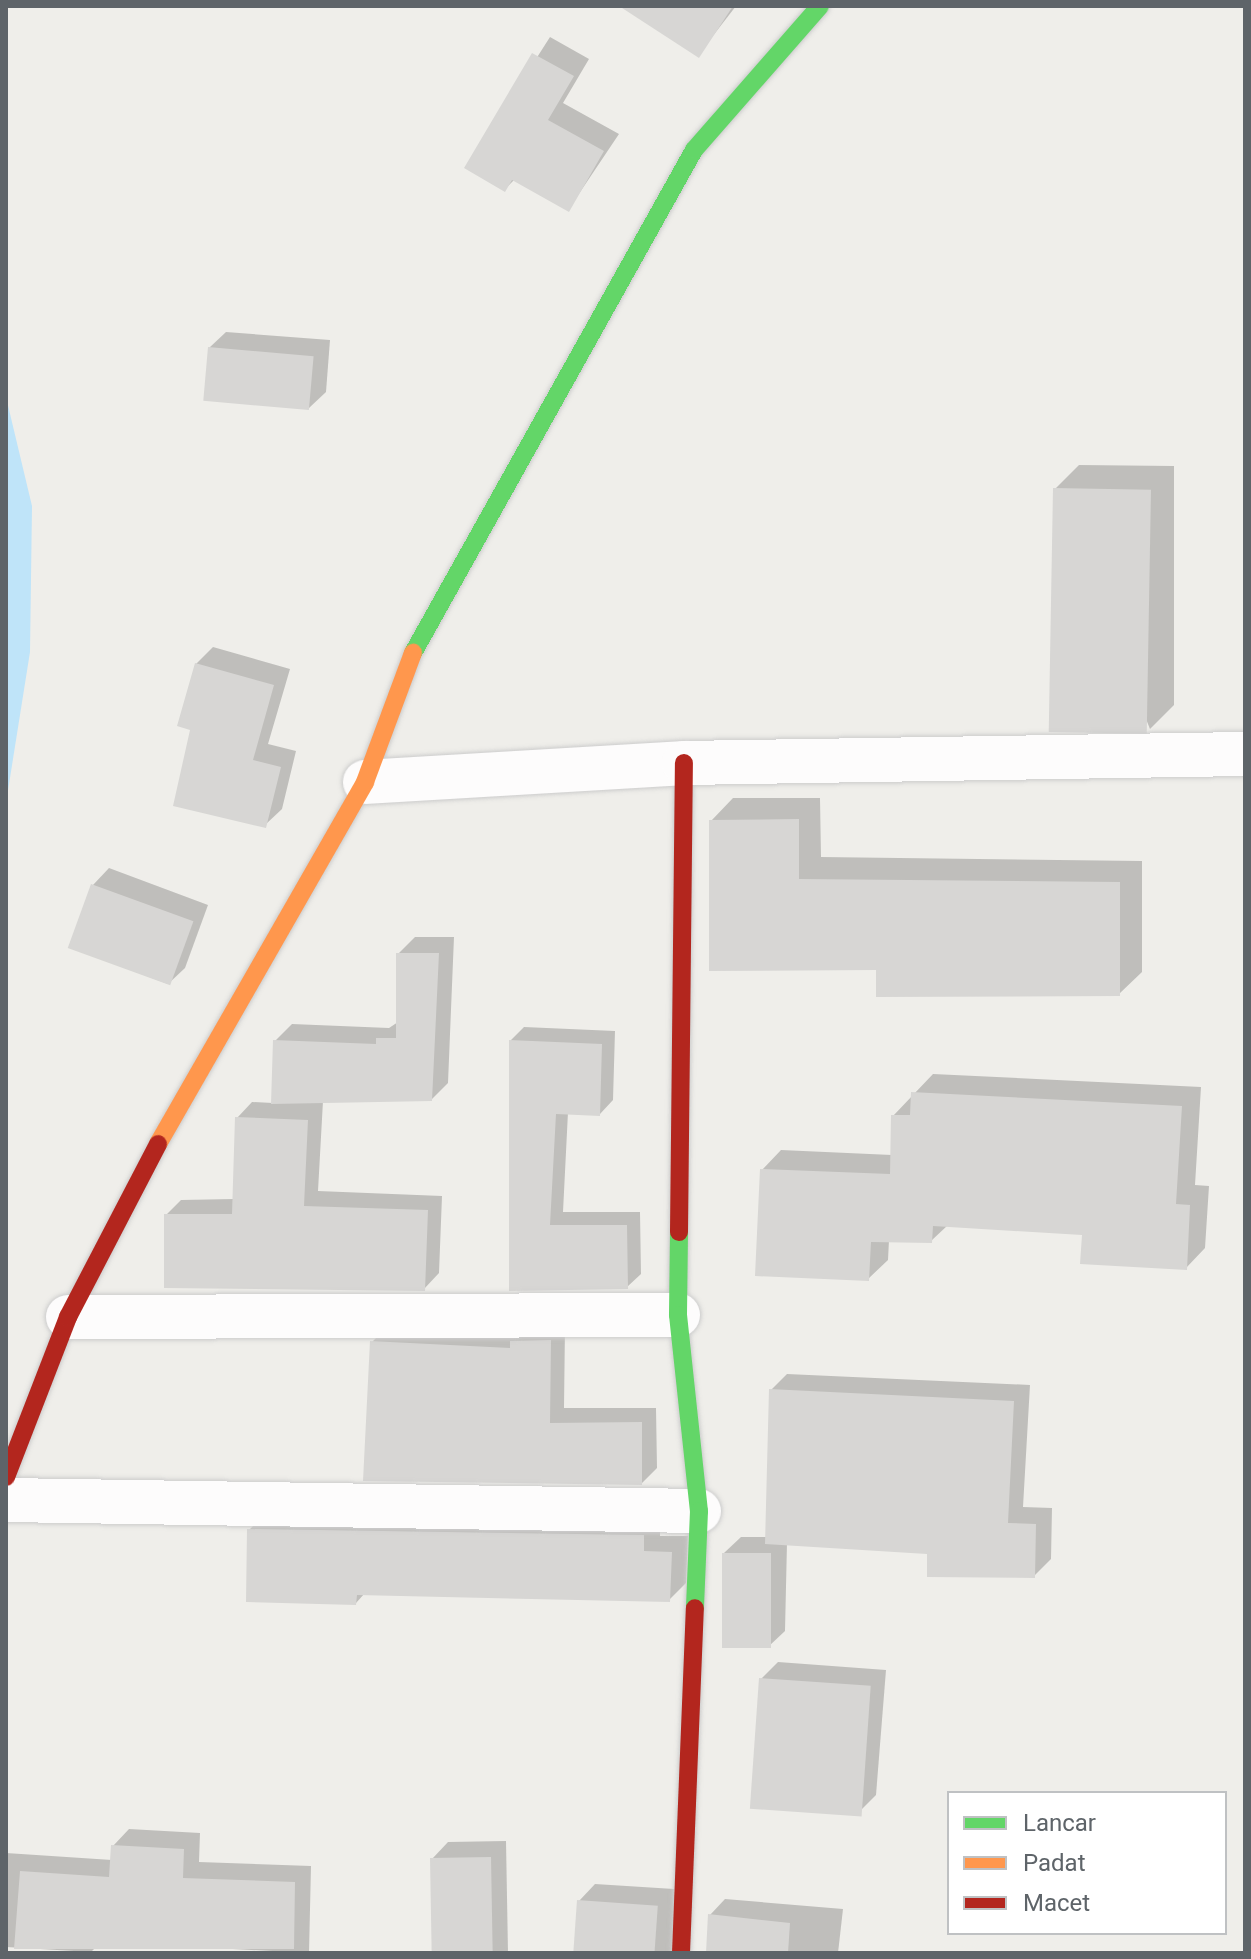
<!DOCTYPE html>
<html>
<head>
<meta charset="utf-8">
<style>
  body { margin:0 }
  #map { position:relative; width:1251px; height:1959px; overflow:hidden; background:#efeeea; font-family:Roboto,sans-serif }
  div>[style] { position:absolute }
  .water>* { inset:0; background:#bfe4f9 }
  .shadow>* { inset:0; background:#0003 }
  .building>* { inset:0; background:#d7d6d4; transform-origin:0 0 }
  .roads { filter:drop-shadow(0 0 2px #ccc) drop-shadow(0 0 2px #ccc) }
  .street>* { height:44px; margin:-22px; padding:0 22px; transform-origin:22px; border-radius:22px; background:#fdfcfc }
  .fast>* { height:18px; margin:-9px; padding:0 9px; transform-origin:9px; border-radius:9px; background:#63d668 }
  .slow>* { height:18px; margin:-9px; padding:0 9px; transform-origin:9px; border-radius:9px; background:#ff974d }
  .jam>* { height:18px; margin:-9px; padding:0 9px; transform-origin:9px; border-radius:9px; background:#b3261e }
  span { translate:-50% -50%; white-space:nowrap; text-align:center; line-height:1.15; -webkit-text-stroke:7px #fff; paint-order:stroke }
  .frame { position:absolute; inset:0; border:8px solid #5e6469; pointer-events:none }
  .legend { position:absolute; left:947px; top:1791px; width:280px; height:144px; box-sizing:border-box; background:#fff; border:2px solid #bfc1c3; margin:0; padding:10px 14px; list-style:none; font-size:24px; color:#5e6469 }
  .legend li { display:flex; align-items:center; gap:16px; height:40px }
  .legend b { width:40px; border:2px solid #bfc1c3 }
</style>
</head>
<body>
<div id="map">
  <div class="water">
    <i style="clip-path:polygon(6px 397px,32px 506px,30px 652px,6px 803px)"></i>
  </div>
  <div class="shadow">
    <i style="clip-path:polygon(628px 6px,736px 6px,698px 55px)"></i>
    <i style="clip-path:polygon(550px 37px,589px 59px,563px 103px,619px 134px,568px 210px,515px 179px,505px 189px,467px 167px)"></i>
    <i style="clip-path:polygon(226px 332px,330px 340px,326px 392px,309px 408px,209px 348px)"></i>
    <i style="clip-path:polygon(1079px 465px,1174px 466px,1174px 705px,1150px 729px,1055px 489px)"></i>
    <i style="clip-path:polygon(213px 647px,290px 669px,268px 744px,296px 751px,282px 809px,265px 825px,192px 728px,196px 664px)"></i>
    <i style="clip-path:polygon(733px 798px,820px 798px,821px 857px,1142px 861px,1142px 972px,1119px 994px,878px 968px,711px 821px)"></i>
    <i style="clip-path:polygon(109px 868px,208px 905px,185px 968px,168px 984px,69px 947px,93px 885px)"></i>
    <i style="clip-path:polygon(415px 937px,454px 937px,448px 1083px,432px 1099px,323px 1101px,318px 1191px,442px 1196px,439px 1273px,424px 1289px,166px 1215px,181px 1200px,234px 1199px,237px 1118px,252px 1102px,273px 1103px,275px 1041px,292px 1024px,389px 1028px,398px 1022px,398px 954px)"></i>
    <i style="clip-path:polygon(524px 1027px,615px 1031px,613px 1100px,600px 1114px,568px 1112px,563px 1212px,640px 1212px,641px 1274px,627px 1287px,511px 1289px,511px 1040px)"></i>
    <i style="clip-path:polygon(933px 1074px,1201px 1087px,1195px 1185px,1209px 1186px,1205px 1248px,1186px 1268px,1084px 1233px,948px 1225px,931px 1241px,889px 1240px,888px 1260px,868px 1279px,762px 1170px,781px 1150px,892px 1155px,893px 1116px)"></i>
    <i style="clip-path:polygon(565px 1326px,564px 1408px,656px 1408px,657px 1468px,642px 1483px,372px 1342px,387px 1327px)"></i>
    <i style="clip-path:polygon(787px 1374px,1030px 1385px,1023px 1507px,1052px 1508px,1051px 1559px,1034px 1576px,929px 1552px,787px 1543px,785px 1631px,768px 1647px,724px 1553px,741px 1537px,768px 1537px,771px 1390px)"></i>
    <i style="clip-path:polygon(266px 1513px,660px 1519px,660px 1536px,688px 1536px,686px 1583px,669px 1600px,365px 1593px,356px 1603px,249px 1530px)"></i>
    <i style="clip-path:polygon(778px 1662px,886px 1670px,876px 1795px,860px 1811px,761px 1679px)"></i>
    <i style="clip-path:polygon(129px 1829px,200px 1833px,199px 1862px,311px 1866px,309px 1953px,101px 1942px,91px 1952px,6px 1947px,6px 1853px,112px 1860px,113px 1846px)"></i>
    <i style="clip-path:polygon(506px 1841px,508px 1953px,433px 1953px,432px 1859px,448px 1842px)"></i>
    <i style="clip-path:polygon(595px 1884px,674px 1889px,680px 1953px,575px 1953px,579px 1901px)"></i>
    <i style="clip-path:polygon(725px 1899px,843px 1909px,838px 1953px,708px 1953px,710px 1915px)"></i>
  </div>
  <div class="building">
    <i style="clip-path:polygon(619px 6px,733px 6px,699px 58px)"></i>
    <i style="clip-path:polygon(532px 53px,574px 76px,548px 120px,604px 151px,569px 212px,512px 180px,505px 192px,464px 168px)"></i>
    <i style="left:208px;top:347px;width:106px;height:54px;rotate:5deg"></i>
    <i style="left:1053px;top:488px;width:98px;height:244px;rotate:1deg"></i>
    <i style="clip-path:polygon(195px 663px,274px 685px,253px 760px,281px 767px,266px 828px,173px 806px,190px 730px,177px 726px)"></i>
    <i style="clip-path:polygon(799px 819px,799px 879px,1120px 882px,1120px 996px,876px 997px,876px 970px,709px 971px,709px 820px)"></i>
    <i style="left:91px;top:884px;width:109px;height:68px;rotate:20deg"></i>
    <i style="clip-path:polygon(396px 953px,439px 953px,432px 1101px,271px 1104px,273px 1040px,376px 1044px,376px 1038px,396px 1038px)"></i>
    <i style="clip-path:polygon(509px 1040px,602px 1044px,600px 1116px,556px 1114px,550px 1225px,627px 1225px,628px 1289px,509px 1291px)"></i>
    <i style="clip-path:polygon(911px 1092px,1182px 1106px,1176px 1204px,1190px 1205px,1187px 1270px,1080px 1264px,1082px 1235px,933px 1226px,932px 1243px,871px 1242px,869px 1281px,755px 1276px,760px 1169px,890px 1174px,891px 1115px,910px 1115px)"></i>
    <i style="clip-path:polygon(235px 1117px,308px 1120px,304px 1206px,428px 1210px,425px 1291px,164px 1288px,164px 1214px,232px 1214px)"></i>
    <i style="clip-path:polygon(551px 1340px,550px 1423px,642px 1422px,642px 1485px,363px 1481px,370px 1341px,510px 1348px,510px 1341px)"></i>
    <i style="clip-path:polygon(769px 1389px,1014px 1401px,1008px 1523px,1036px 1524px,1035px 1578px,927px 1577px,927px 1554px,765px 1544px)"></i>
    <i style="clip-path:polygon(247px 1529px,644px 1535px,644px 1551px,672px 1552px,670px 1602px,357px 1595px,356px 1605px,246px 1602px)"></i>
    <i style="left:722px;top:1553px;width:49px;height:95px"></i>
    <i style="left:759px;top:1678px;width:112px;height:131px;rotate:4deg"></i>
    <i style="clip-path:polygon(111px 1845px,184px 1849px,183px 1878px,295px 1882px,294px 1949px,14px 1949px,20px 1871px,109px 1877px)"></i>
    <i style="left:491px;top:1857px;width:96px;height:61px;rotate:89deg"></i>
    <i style="left:577px;top:1900px;width:81px;height:53px;rotate:4deg"></i>
    <i style="clip-path:polygon(708px 1914px,790px 1923px,788px 1953px,706px 1953px)"></i>
  </div>
  <div class="roads">
    <div class="street">
      <i style="left:365px;top:782px;width:320px;rotate:-3.4deg"></i>
      <i style="left:684px;top:763px;width:561px;rotate:-0.92deg"></i>
      <i style="left:68px;top:1317px;width:610px;rotate:-0.19deg"></i>
      <i style="left:6px;top:1500px;width:693px;rotate:0.91deg"></i>
    </div>
    <div class="fast">
      <i style="left:413px;top:653px;width:576px;rotate:-60.81deg"></i>
      <i style="left:694px;top:150px;width:191px;rotate:-48.8deg"></i>
      <i style="left:679px;top:1232px;width:83px;rotate:90.7deg"></i>
      <i style="left:678px;top:1315px;width:197px;rotate:83.9deg"></i>
      <i style="left:699px;top:1511px;width:97px;rotate:92.4deg"></i>
    </div>
    <div class="slow">
      <i style="left:158px;top:1144px;width:417px;rotate:-60.2deg"></i>
      <i style="left:365px;top:782px;width:138px;rotate:-69.6deg"></i>
    </div>
    <div class="jam">
      <i style="left:679px;top:1232px;width:469px;rotate:-89.4deg"></i>
      <i style="left:6px;top:1477px;width:172px;rotate:-68.8deg"></i>
      <i style="left:68px;top:1317px;width:195px;rotate:-62.5deg"></i>
      <i style="left:681px;top:1953px;width:345px;rotate:-87.7deg"></i>
    </div>
  </div>
  <div class="frame"></div>
  <ul class="legend">
  <li><b style="height:10px;background:#63d668"></b>Lancar</li>
  <li><b style="height:10px;background:#ff974d"></b>Padat</li>
  <li><b style="height:10px;background:#b3261e"></b>Macet</li>
  </ul>
</div>
</body>
</html>
